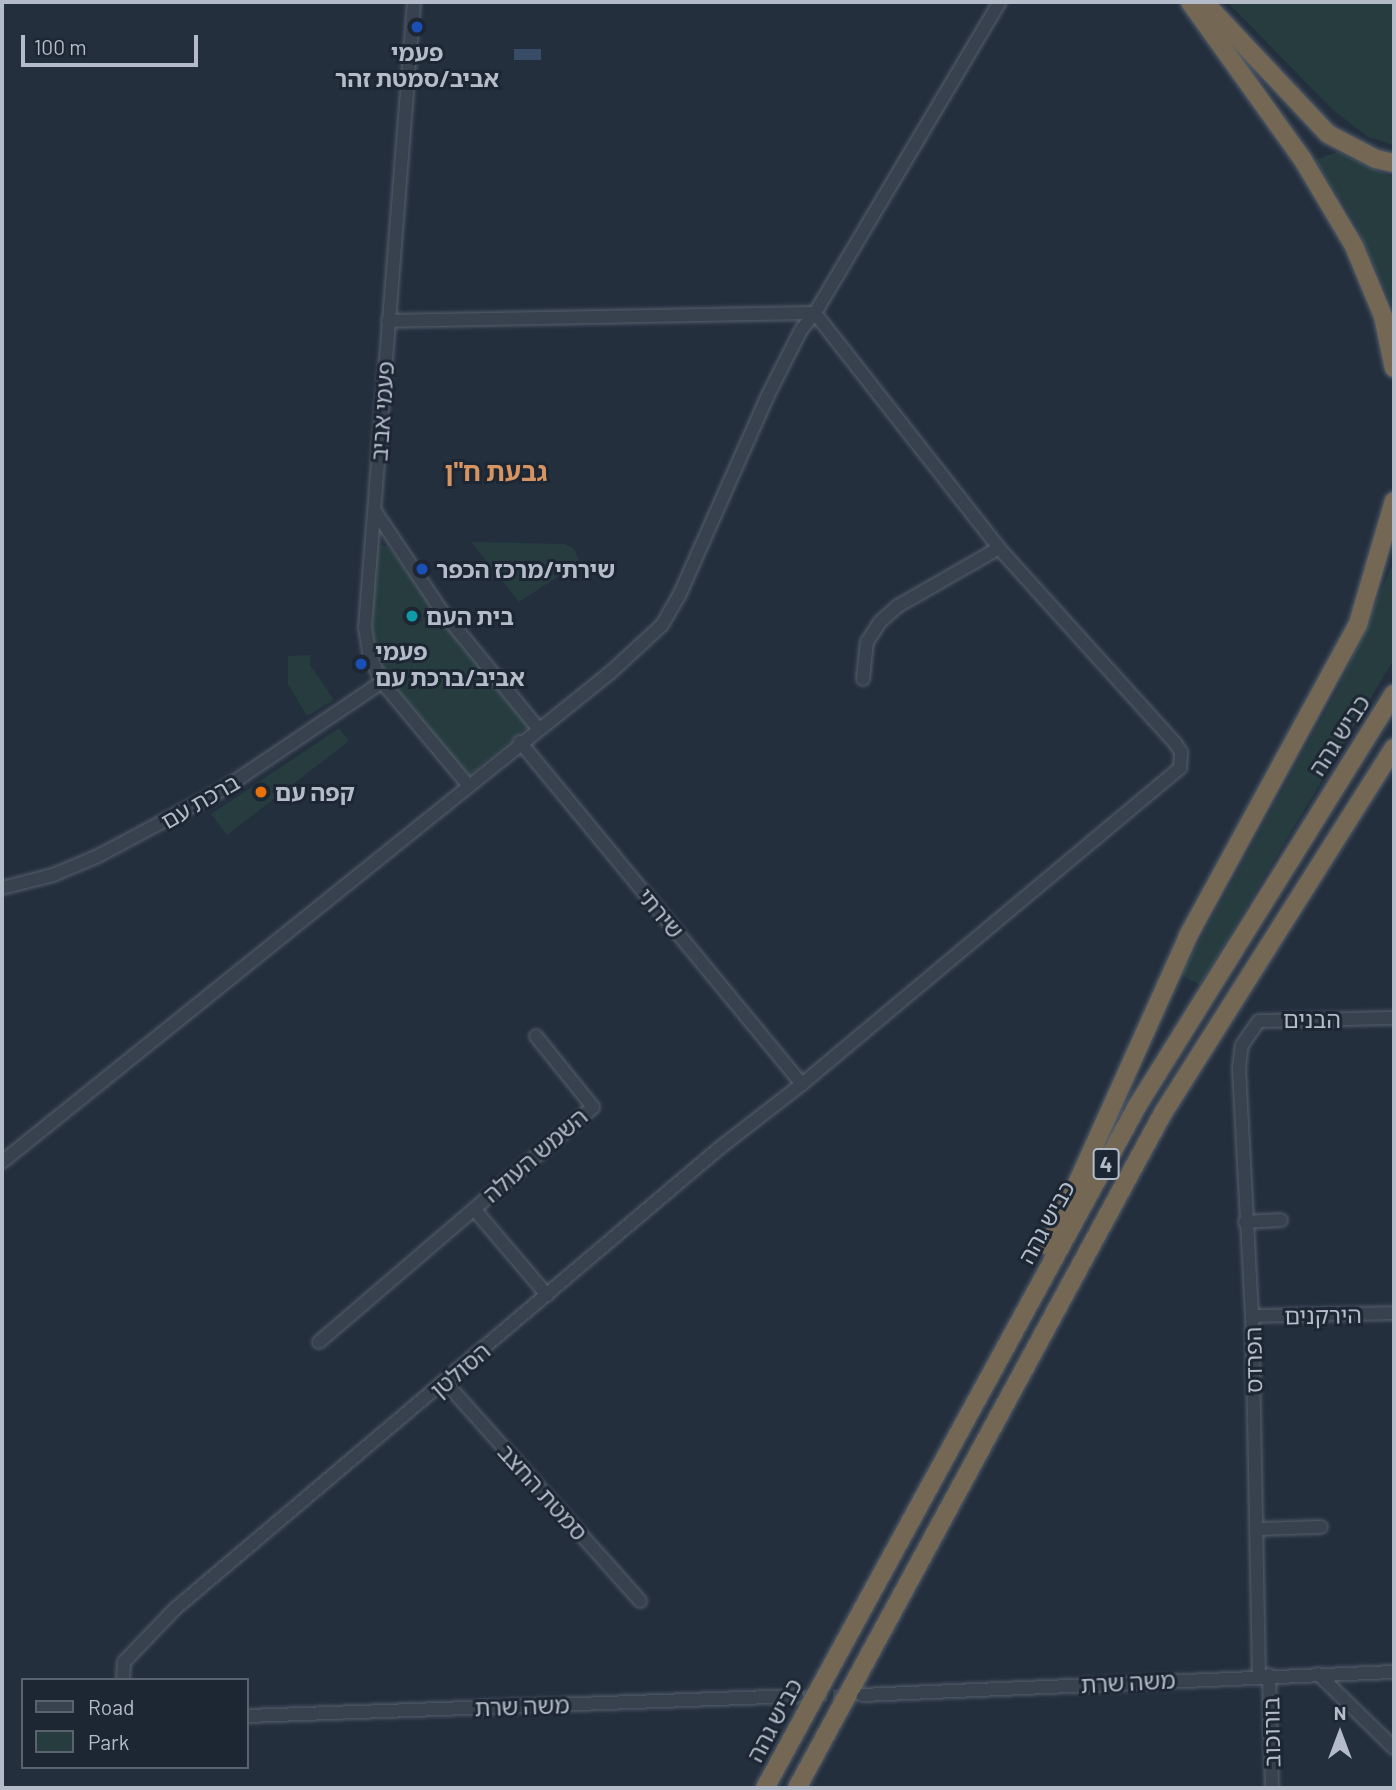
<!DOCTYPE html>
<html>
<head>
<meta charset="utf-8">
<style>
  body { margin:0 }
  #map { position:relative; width:1396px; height:1790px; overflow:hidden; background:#242f3e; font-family:Barlow,"Noto Sans Hebrew",sans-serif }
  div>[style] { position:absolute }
  .green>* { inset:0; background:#263c3f }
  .water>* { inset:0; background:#394c67; transform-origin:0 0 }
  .minor-tunnel>* { height:12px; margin-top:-6px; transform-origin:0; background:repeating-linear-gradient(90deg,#3a4453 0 12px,transparent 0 18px) }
  .roads { filter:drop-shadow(0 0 2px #565f6c) drop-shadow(0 0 2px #565f6c) }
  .minor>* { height:12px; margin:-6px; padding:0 6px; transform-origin:6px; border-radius:6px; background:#38414e }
  .highway>* { height:18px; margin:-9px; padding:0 9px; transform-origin:9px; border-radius:9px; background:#746855 }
  .dots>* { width:19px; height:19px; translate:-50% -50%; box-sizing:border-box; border:4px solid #1d2633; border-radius:50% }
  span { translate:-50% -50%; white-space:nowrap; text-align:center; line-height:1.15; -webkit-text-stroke:6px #1d2633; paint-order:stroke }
  .shield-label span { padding:2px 5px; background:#1d2633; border:2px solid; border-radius:5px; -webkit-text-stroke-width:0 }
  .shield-label { font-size:21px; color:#b4bcc9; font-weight:700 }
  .poi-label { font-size:23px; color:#b4bcc9; font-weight:700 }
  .left { translate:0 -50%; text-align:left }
  .street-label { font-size:23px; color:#b4bcc9 }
  .quarter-label { font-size:26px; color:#d59563; font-weight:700 }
  .frame { position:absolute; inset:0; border:4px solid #b4bcc9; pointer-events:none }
  .legend { position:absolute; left:21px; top:1678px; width:228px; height:91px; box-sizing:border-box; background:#1d2633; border:2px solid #59626f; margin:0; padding:9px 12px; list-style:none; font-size:21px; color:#b4bcc9 }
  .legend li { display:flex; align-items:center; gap:14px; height:35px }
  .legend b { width:35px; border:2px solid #59626f }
  .north { position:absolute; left:1305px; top:1699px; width:70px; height:70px; -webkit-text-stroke:5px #1d2633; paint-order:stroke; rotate:0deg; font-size:19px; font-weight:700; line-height:28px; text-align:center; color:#b4bcc9 }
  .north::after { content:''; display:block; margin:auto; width:24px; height:32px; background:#b4bcc9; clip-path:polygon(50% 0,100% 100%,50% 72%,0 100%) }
  .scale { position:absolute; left:21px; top:35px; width:177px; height:32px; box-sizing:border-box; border:4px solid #b4bcc9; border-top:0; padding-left:9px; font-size:21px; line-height:24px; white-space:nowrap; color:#b4bcc9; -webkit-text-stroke:5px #1d2633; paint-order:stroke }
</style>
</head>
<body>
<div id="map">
  <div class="green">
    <i style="clip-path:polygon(1227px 2px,1394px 2px,1394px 145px,1368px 137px,1333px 110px)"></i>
    <i style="clip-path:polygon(1337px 152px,1394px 178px,1394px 310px,1355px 222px,1315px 160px)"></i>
    <i style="clip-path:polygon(471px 542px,564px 544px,573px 548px,580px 562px,519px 602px)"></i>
    <i style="clip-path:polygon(380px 545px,388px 546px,528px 727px,467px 777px,388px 678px,373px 645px,371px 603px,374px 551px)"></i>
    <i style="clip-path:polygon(1394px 561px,1394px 659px,1200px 985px,1181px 975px,1340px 685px)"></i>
    <i style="clip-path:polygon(311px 655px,310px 665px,334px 700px,307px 716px,288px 684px,288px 656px)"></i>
    <i style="clip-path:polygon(339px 728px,349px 741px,227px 835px,211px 814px)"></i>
  </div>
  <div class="water">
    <i style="left:514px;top:49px;width:27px;height:11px"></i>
  </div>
  <div class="minor-tunnel">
    <i style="left:797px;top:1696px;width:56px;rotate:-1deg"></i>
  </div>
  <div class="roads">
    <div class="minor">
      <i style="left:414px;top:2px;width:627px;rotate:94.48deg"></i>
      <i style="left:365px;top:627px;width:30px;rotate:81deg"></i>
      <i style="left:370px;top:657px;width:28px;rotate:64deg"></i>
      <i style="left:382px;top:682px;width:134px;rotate:50.1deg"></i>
      <i style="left:388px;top:321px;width:427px;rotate:-1.1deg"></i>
      <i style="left:375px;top:511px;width:119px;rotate:56.3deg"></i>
      <i style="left:441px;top:610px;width:153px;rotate:50.6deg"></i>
      <i style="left:863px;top:679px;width:37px;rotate:-84deg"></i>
      <i style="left:867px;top:642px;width:24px;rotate:-57deg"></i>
      <i style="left:880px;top:622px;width:24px;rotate:-42deg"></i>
      <i style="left:898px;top:606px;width:116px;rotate:-29.9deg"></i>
      <i style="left:520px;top:742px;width:443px;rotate:50.5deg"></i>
      <i style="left:2px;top:888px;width:53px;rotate:-14.3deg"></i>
      <i style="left:53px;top:875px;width:49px;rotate:-22.9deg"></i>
      <i style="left:98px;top:856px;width:140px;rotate:-28deg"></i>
      <i style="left:222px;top:790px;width:193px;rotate:-34deg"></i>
      <i style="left:2px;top:1162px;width:782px;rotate:-38.82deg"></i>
      <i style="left:611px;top:672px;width:69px;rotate:-42.7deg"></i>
      <i style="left:662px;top:625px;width:34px;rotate:-60deg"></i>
      <i style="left:679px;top:596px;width:218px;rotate:-66.1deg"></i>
      <i style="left:767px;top:397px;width:75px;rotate:-63.1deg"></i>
      <i style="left:801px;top:330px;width:22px;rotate:-51deg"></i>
      <i style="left:815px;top:313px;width:362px;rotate:-59.3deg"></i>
      <i style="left:474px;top:1209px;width:113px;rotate:49.7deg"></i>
      <i style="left:1245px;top:1222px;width:36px;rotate:-3deg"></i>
      <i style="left:1252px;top:1316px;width:142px;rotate:-1.2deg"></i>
      <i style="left:319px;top:1342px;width:361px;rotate:-40.6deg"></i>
      <i style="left:593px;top:1107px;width:91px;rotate:-128.8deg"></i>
      <i style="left:446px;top:1383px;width:292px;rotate:48.3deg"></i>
      <i style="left:1257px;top:1529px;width:64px;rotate:-1.8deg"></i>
      <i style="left:1318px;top:1674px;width:106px;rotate:44.2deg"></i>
      <i style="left:1269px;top:1675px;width:113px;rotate:88.5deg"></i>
      <i style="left:1259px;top:1676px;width:360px;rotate:-91.1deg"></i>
      <i style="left:1252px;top:1316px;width:248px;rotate:-93deg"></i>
      <i style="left:1239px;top:1068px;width:23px;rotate:-83deg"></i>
      <i style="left:1242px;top:1045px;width:29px;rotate:-55deg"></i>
      <i style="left:1259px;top:1021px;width:135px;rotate:-1.3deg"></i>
      <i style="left:123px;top:1680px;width:18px;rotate:-87deg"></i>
      <i style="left:124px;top:1662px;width:75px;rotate:-46.1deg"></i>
      <i style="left:176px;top:1608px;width:715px;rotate:-40.24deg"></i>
      <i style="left:722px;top:1146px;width:101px;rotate:-37.8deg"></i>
      <i style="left:802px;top:1084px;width:493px;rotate:-39.9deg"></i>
      <i style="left:1180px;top:768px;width:16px;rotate:-86deg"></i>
      <i style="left:1181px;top:752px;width:11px;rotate:-124deg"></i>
      <i style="left:1175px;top:743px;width:263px;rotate:-132.1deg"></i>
      <i style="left:999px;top:548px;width:298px;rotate:-128.1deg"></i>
      <i style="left:862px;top:1695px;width:532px;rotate:-2.48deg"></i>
      <i style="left:247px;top:1716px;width:550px;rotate:-2.08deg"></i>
    </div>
    <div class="highway">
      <i style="left:1190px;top:2px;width:194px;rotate:54.4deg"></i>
      <i style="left:1303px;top:160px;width:100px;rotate:59.3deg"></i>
      <i style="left:1354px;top:246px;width:76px;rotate:67.5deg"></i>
      <i style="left:1383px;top:316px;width:53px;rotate:78.1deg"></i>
      <i style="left:1204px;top:2px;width:181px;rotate:46.8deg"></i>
      <i style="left:1328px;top:134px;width:54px;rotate:27.5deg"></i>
      <i style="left:1376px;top:159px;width:18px;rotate:13deg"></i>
      <i style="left:1049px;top:1246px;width:340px;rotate:-65.8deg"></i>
      <i style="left:1188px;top:936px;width:355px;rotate:-61.4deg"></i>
      <i style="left:1358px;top:624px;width:128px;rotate:-73.7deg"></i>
      <i style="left:765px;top:1788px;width:780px;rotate:-61.37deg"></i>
      <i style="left:1139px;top:1103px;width:482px;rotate:-58.1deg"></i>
      <i style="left:797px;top:1788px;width:768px;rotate:-61.53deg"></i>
      <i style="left:1163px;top:1113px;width:432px;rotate:-57.7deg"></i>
    </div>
  </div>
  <div class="dots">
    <i style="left:417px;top:27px;background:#1a4fb4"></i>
    <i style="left:422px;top:569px;background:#1a4fb4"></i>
    <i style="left:412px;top:616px;background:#0f9aa8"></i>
    <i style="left:361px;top:664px;background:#1a4fb4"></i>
    <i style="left:261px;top:792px;background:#e8710a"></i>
  </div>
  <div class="shield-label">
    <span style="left:1106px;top:1164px">4</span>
  </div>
  <div class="poi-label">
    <span style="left:417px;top:65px">פעמי<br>אביב/סמטת זהר</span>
    <span class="left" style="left:436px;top:569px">שירתי/מרכז הכפר</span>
    <span class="left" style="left:426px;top:616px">בית העם</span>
    <span class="left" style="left:375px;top:664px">פעמי<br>אביב/ברכת עם</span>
    <span class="left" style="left:275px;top:792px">קפה עם</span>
  </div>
  <div class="street-label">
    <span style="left:382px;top:411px;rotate:-86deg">פעמי אביב</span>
    <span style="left:1339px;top:735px;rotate:-57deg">כביש גהה</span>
    <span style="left:200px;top:801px;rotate:-30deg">ברכת עם</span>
    <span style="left:661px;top:913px;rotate:50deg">שירתי</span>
    <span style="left:1312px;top:1019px">הבנים</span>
    <span style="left:535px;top:1155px;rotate:-41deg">השמש העולה</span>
    <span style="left:1046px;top:1222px;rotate:-61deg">כביש גהה</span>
    <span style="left:1323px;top:1315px;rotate:-1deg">הירקנים</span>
    <span style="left:1253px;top:1360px;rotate:-91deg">הפרדס</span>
    <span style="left:460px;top:1370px;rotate:-41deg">הסולטן</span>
    <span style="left:543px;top:1492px;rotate:48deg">סמטת החצב</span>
    <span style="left:1128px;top:1682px;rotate:-3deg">משה שרת</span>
    <span style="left:522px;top:1706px;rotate:-2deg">משה שרת</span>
    <span style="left:774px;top:1720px;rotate:-62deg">כביש גהה</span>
    <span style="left:1271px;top:1732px;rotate:-91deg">בורוכוב</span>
  </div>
  <div class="quarter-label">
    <span style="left:496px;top:471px">גבעת ח"ן</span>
  </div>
  <div class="frame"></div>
  <ul class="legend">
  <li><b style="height:9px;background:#38414e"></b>Road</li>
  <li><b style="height:19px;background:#263c3f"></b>Park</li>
  </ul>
  <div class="north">N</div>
  <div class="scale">100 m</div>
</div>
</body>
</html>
